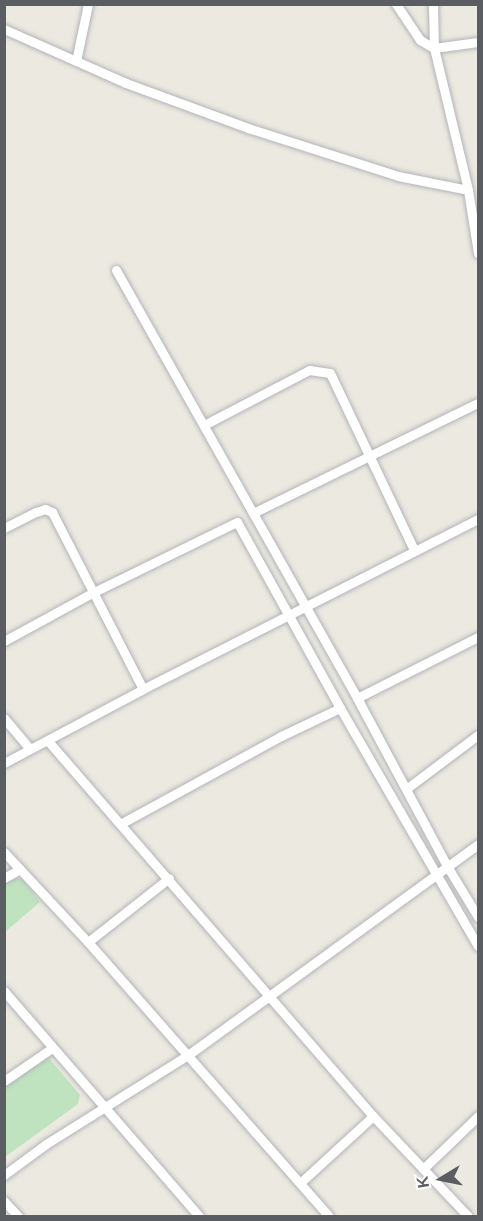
<!DOCTYPE html>
<html>
<head>
<meta charset="utf-8">
<style>
  body { margin:0 }
  #map { position:relative; width:483px; height:1221px; overflow:hidden; background:#ece9e1; font-family:Arial,sans-serif }
  div>[style] { position:absolute }
  .green>* { inset:0; background:#c0e3bf }
  .roads { filter:drop-shadow(0 0 2px #b2b4b8) drop-shadow(0 0 2px #b2b4b8) }
  .minor>* { height:9px; margin:-4.5px; padding:0 4.5px; transform-origin:4.5px; border-radius:4.5px; background:#fff }
  span { translate:-50% -50%; white-space:nowrap; text-align:center; line-height:1.15; -webkit-text-stroke:4.5px #fff; paint-order:stroke }
  .frame { position:absolute; inset:0; border:6px solid #5a5e62; pointer-events:none }
  .north { position:absolute; left:411px; top:1149px; width:60px; height:60px; -webkit-text-stroke:4px #fff; paint-order:stroke; rotate:260deg; font-size:16px; font-weight:700; line-height:24px; text-align:center; color:#5a5e62 }
  .north::after { content:''; display:block; margin:auto; width:21px; height:27px; background:#5a5e62; clip-path:polygon(50% 0,100% 100%,50% 72%,0 100%) }
</style>
</head>
<body>
<div id="map">
  <div class="green">
    <i style="clip-path:polygon(12px 877px,23px 880px,40px 902px,5px 932px,5px 881px)"></i>
    <i style="clip-path:polygon(49px 1058px,80px 1095px,78px 1104px,5px 1157px,5px 1082px,38px 1059px)"></i>
  </div>
  <div class="roads">
    <div class="minor">
      <i style="left:396px;top:4px;width:43px;rotate:56.3deg"></i>
      <i style="left:420px;top:40px;width:16px;rotate:30deg"></i>
      <i style="left:434px;top:48px;width:44px;rotate:-7.8deg"></i>
      <i style="left:433px;top:4px;width:44px;rotate:88.7deg"></i>
      <i style="left:434px;top:48px;width:146px;rotate:76.5deg"></i>
      <i style="left:468px;top:190px;width:64px;rotate:81deg"></i>
      <i style="left:4px;top:29px;width:133px;rotate:23.9deg"></i>
      <i style="left:126px;top:83px;width:130px;rotate:20.2deg"></i>
      <i style="left:248px;top:128px;width:157px;rotate:17.7deg"></i>
      <i style="left:398px;top:176px;width:71px;rotate:11.3deg"></i>
      <i style="left:76px;top:61px;width:58px;rotate:-78.1deg"></i>
      <i style="left:116px;top:270px;width:491px;rotate:60.6deg"></i>
      <i style="left:357px;top:698px;width:191px;rotate:61.8deg"></i>
      <i style="left:447px;top:866px;width:60px;rotate:58.7deg"></i>
      <i style="left:204px;top:425px;width:119px;rotate:-27.6deg"></i>
      <i style="left:309px;top:370px;width:21px;rotate:8deg"></i>
      <i style="left:330px;top:373px;width:196px;rotate:64.6deg"></i>
      <i style="left:253px;top:513px;width:250px;rotate:-26.1deg"></i>
      <i style="left:4px;top:528px;width:36px;rotate:-27deg"></i>
      <i style="left:36px;top:512px;width:9px;rotate:-18deg"></i>
      <i style="left:45px;top:509px;width:8px;rotate:23deg"></i>
      <i style="left:52px;top:512px;width:199px;rotate:62.8deg"></i>
      <i style="left:4px;top:641px;width:102px;rotate:-28.6deg"></i>
      <i style="left:94px;top:592px;width:159px;rotate:-26.1deg"></i>
      <i style="left:237px;top:522px;width:213px;rotate:61deg"></i>
      <i style="left:340px;top:708px;width:65px;rotate:154.6deg"></i>
      <i style="left:281px;top:736px;width:183px;rotate:151.3deg"></i>
      <i style="left:357px;top:698px;width:136px;rotate:-26.8deg"></i>
      <i style="left:340px;top:708px;width:275px;rotate:59.9deg"></i>
      <i style="left:4px;top:718px;width:40px;rotate:50deg"></i>
      <i style="left:48px;top:741px;width:496px;rotate:49.1deg"></i>
      <i style="left:373px;top:1116px;width:138px;rotate:46.5deg"></i>
      <i style="left:4px;top:763px;width:157px;rotate:-28deg"></i>
      <i style="left:143px;top:689px;width:376px;rotate:-26.9deg"></i>
      <i style="left:406px;top:789px;width:90px;rotate:-36.9deg"></i>
      <i style="left:4px;top:852px;width:123px;rotate:47deg"></i>
      <i style="left:88px;top:942px;width:365px;rotate:48.7deg"></i>
      <i style="left:4px;top:878px;width:18px;rotate:-29deg"></i>
      <i style="left:88px;top:942px;width:103px;rotate:-38.3deg"></i>
      <i style="left:4px;top:991px;width:298px;rotate:49.1deg"></i>
      <i style="left:4px;top:1081px;width:58px;rotate:-34.5deg"></i>
      <i style="left:423px;top:1169px;width:76px;rotate:-43.9deg"></i>
      <i style="left:4px;top:1175px;width:52px;rotate:-36.4deg"></i>
      <i style="left:46px;top:1144px;width:168px;rotate:-32.1deg"></i>
      <i style="left:188px;top:1055px;width:359px;rotate:-36deg"></i>
      <i style="left:300px;top:1183px;width:99px;rotate:-42.5deg"></i>
      <i style="left:4px;top:1201px;width:21px;rotate:47deg"></i>
    </div>
  </div>
  <div class="frame"></div>
  <div class="north">K</div>
</div>
</body>
</html>
